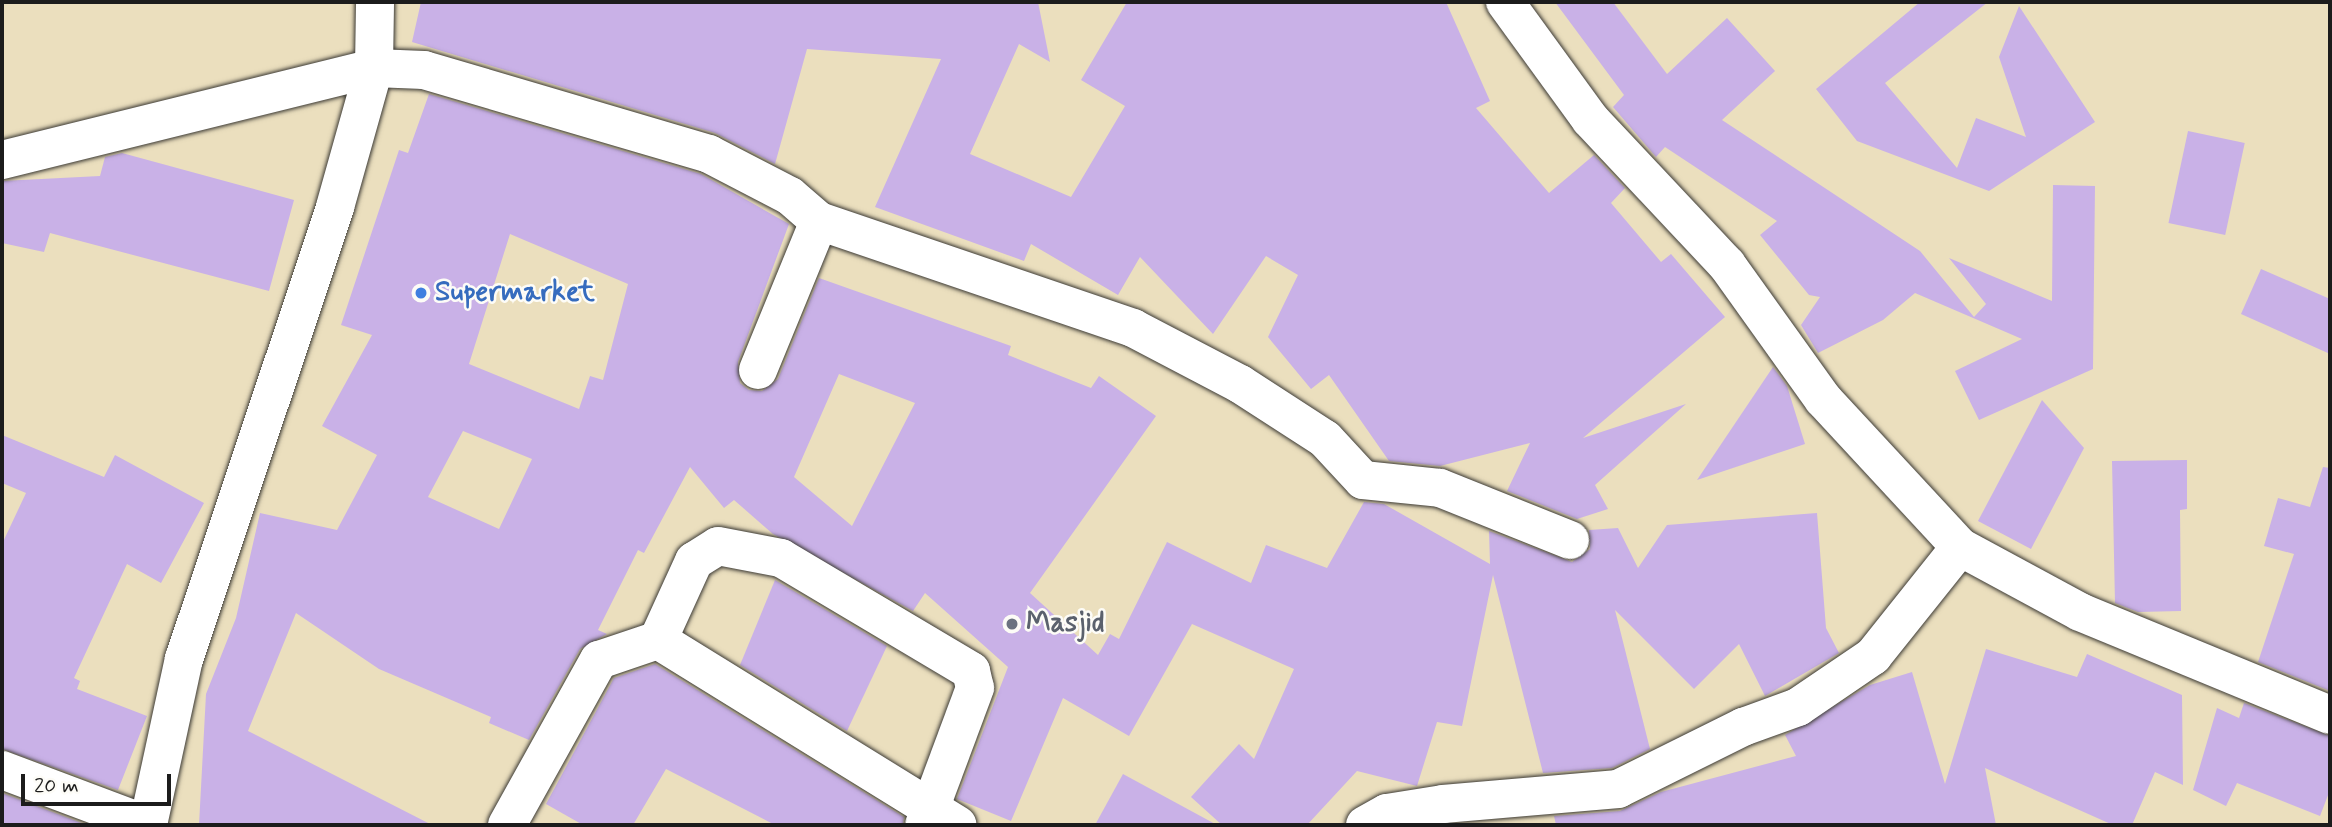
<!DOCTYPE html>
<html>
<head>
<meta charset="utf-8">
<style>
  body { margin:0 }
  #map { position:relative; width:2332px; height:827px; overflow:hidden; background:#ebdfbe; font-family:Mynerve,sans-serif }
  div>[style] { position:absolute }
  .building>* { inset:0; background:#c9b1e7; transform-origin:0 0 }
  .roads { filter:drop-shadow(0 0 2px #3b3934) drop-shadow(0 0 2px #3b3934) }
  .minor>* { height:38px; margin:-19px; padding:0 19px; transform-origin:19px; border-radius:19px; background:#fff }
  .dots>* { width:19px; height:19px; translate:-50% -50%; box-sizing:border-box; border:4px solid #fdfcf7; border-radius:50% }
  span { translate:-50% -50%; white-space:nowrap; text-align:center; line-height:1.15; -webkit-text-stroke:5px #fdfcf7; paint-order:stroke }
  .shop-label { font-size:28px; color:#366cbe; font-weight:700 }
  .left { translate:0 -50%; text-align:left }
  .worship-label { font-size:28px; color:#5b616d; font-weight:700 }
  .frame { position:absolute; inset:0; border:4px solid #1c1c1c; pointer-events:none }
  .scale { position:absolute; left:21px; top:774px; width:150px; height:32px; box-sizing:border-box; border:4px solid #1c1c1c; border-top:0; padding-left:9px; font-size:21px; line-height:24px; white-space:nowrap; color:#1c1c1c; -webkit-text-stroke:5px #fdfcf7; paint-order:stroke }
</style>
</head>
<body>
<div id="map">
  <div class="building">
    <i style="clip-path:polygon(421px 2px,1038px 2px,1050px 62px,1019px 44px,970px 154px,1071px 197px,1125px 106px,1081px 80px,1127px 2px,1446px 2px,1490px 101px,1476px 108px,1549px 193px,1594px 155px,1625px 188px,1611px 203px,1661px 262px,1671px 254px,1725px 317px,1583px 438px,1686px 404px,1595px 485px,1608px 509px,1577px 519px,1507px 491px,1530px 443px,1440px 466px,1389px 461px,1329px 375px,1311px 389px,1268px 337px,1298px 275px,1266px 256px,1213px 334px,1140px 257px,1118px 295px,1031px 244px,1024px 261px,875px 207px,941px 59px,807px 49px,775px 164px,715px 133px,412px 42px)"></i>
    <i style="clip-path:polygon(1555px 2px,1613px 2px,1667px 74px,1727px 18px,1775px 71px,1722px 120px,1920px 251px,1974px 317px,1986px 304px,1949px 258px,2052px 301px,2053px 185px,2095px 186px,2093px 369px,1979px 420px,1955px 371px,2022px 339px,1915px 293px,1883px 320px,1818px 353px,1801px 325px,1820px 297px,1809px 295px,1760px 235px,1777px 221px,1665px 147px,1656px 157px,1613px 107px,1624px 95px)"></i>
    <i style="clip-path:polygon(1920px 2px,1988px 2px,1885px 83px,1957px 168px,1976px 118px,2026px 137px,1999px 57px,2019px 6px,2095px 122px,1989px 191px,1857px 141px,1816px 89px)"></i>
    <i style="clip-path:polygon(evenodd,429px 94px,701px 174px,789px 224px,738px 362px,740px 383px,749px 390px,762px 391px,778px 379px,819px 278px,1011px 346px,1008px 355px,1091px 388px,1099px 376px,1156px 416px,1030px 593px,1098px 655px,1110px 634px,1119px 639px,1167px 542px,1251px 583px,1266px 545px,1327px 568px,1364px 502px,1384px 504px,1490px 564px,1489px 531px,1572px 562px,1590px 549px,1589px 530px,1618px 528px,1638px 568px,1667px 525px,1817px 513px,1826px 628px,1839px 653px,1765px 696px,1739px 644px,1694px 689px,1615px 610px,1650px 749px,1612px 768px,1543px 773px,1493px 575px,1462px 726px,1437px 722px,1417px 786px,1357px 771px,1307px 825px,1222px 825px,1191px 797px,1239px 744px,1254px 759px,1294px 669px,1192px 624px,1129px 736px,1063px 698px,1011px 821px,957px 799px,1008px 667px,925px 593px,913px 611px,773px 534px,734px 500px,724px 508px,690px 467px,644px 553px,638px 550px,598px 630px,607px 634px,580px 649px,529px 740px,489px 723px,491px 717px,379px 669px,296px 613px,248px 731px,432px 825px,199px 825px,206px 694px,236px 618px,260px 513px,337px 530px,377px 455px,322px 426px,372px 335px,341px 325px,399px 150px,408px 153px,429px 94px,510px 234px,628px 284px,603px 380px,590px 376px,579px 409px,469px 364px,510px 234px,429px 94px,839px 374px,915px 403px,852px 526px,794px 477px,839px 374px,429px 94px,463px 431px,532px 459px,499px 529px,428px 497px,463px 431px)"></i>
    <i style="left:2188px;top:131px;width:58px;height:94px;rotate:12deg"></i>
    <i style="clip-path:polygon(122px 153px,294px 200px,269px 291px,50px 233px,44px 252px,2px 243px,2px 181px,100px 176px,105px 157px)"></i>
    <i style="clip-path:polygon(2261px 269px,2330px 299px,2330px 354px,2241px 314px)"></i>
    <i style="clip-path:polygon(1773px 367px,1787px 386px,1805px 444px,1697px 480px)"></i>
    <i style="clip-path:polygon(2042px 400px,2084px 448px,2031px 549px,1978px 521px)"></i>
    <i style="clip-path:polygon(2px 435px,104px 477px,115px 455px,204px 503px,161px 583px,127px 564px,74px 678px,80px 681px,77px 689px,147px 716px,118px 790px,2px 749px,2px 544px,26px 493px,2px 483px)"></i>
    <i style="clip-path:polygon(2187px 460px,2187px 509px,2180px 510px,2181px 611px,2138px 612px,2115px 603px,2112px 461px)"></i>
    <i style="clip-path:polygon(2323px 467px,2330px 468px,2330px 691px,2258px 662px,2294px 554px,2264px 546px,2278px 498px,2310px 507px)"></i>
    <i style="clip-path:polygon(775px 580px,887px 646px,847px 731px,740px 665px)"></i>
    <i style="clip-path:polygon(1986px 649px,2077px 677px,2087px 654px,2182px 695px,2183px 785px,2155px 772px,2132px 825px,2113px 825px,1985px 768px,1996px 825px,1556px 825px,1554px 816px,1620px 811px,1661px 792px,1796px 756px,1785px 735px,1870px 685px,1912px 672px,1945px 784px)"></i>
    <i style="clip-path:polygon(655px 664px,904px 817px,903px 825px,775px 825px,666px 769px,633px 825px,583px 825px,546px 804px,614px 678px)"></i>
    <i style="clip-path:polygon(2244px 703px,2330px 736px,2330px 790px,2320px 816px,2237px 783px,2226px 806px,2193px 790px,2217px 708px,2239px 718px)"></i>
    <i style="clip-path:polygon(1123px 774px,1217px 825px,1095px 825px)"></i>
    <i style="clip-path:polygon(2px 793px,87px 825px,2px 825px)"></i>
  </div>
  <div class="roads">
    <div class="minor">
      <i style="left:1505px;top:2px;width:145px;rotate:54deg"></i>
      <i style="left:1590px;top:119px;width:200px;rotate:46.8deg"></i>
      <i style="left:1727px;top:265px;width:165px;rotate:54.4deg"></i>
      <i style="left:1823px;top:399px;width:202px;rotate:47.2deg"></i>
      <i style="left:1960px;top:547px;width:136px;rotate:28.4deg"></i>
      <i style="left:2080px;top:612px;width:270px;rotate:22.4deg"></i>
      <i style="left:2px;top:160px;width:383px;rotate:-13.9deg"></i>
      <i style="left:374px;top:68px;width:50px;rotate:2.3deg"></i>
      <i style="left:424px;top:70px;width:297px;rotate:16.4deg"></i>
      <i style="left:709px;top:154px;width:91px;rotate:27.4deg"></i>
      <i style="left:790px;top:196px;width:38px;rotate:41deg"></i>
      <i style="left:819px;top:221px;width:332px;rotate:18.8deg"></i>
      <i style="left:1133px;top:328px;width:121px;rotate:27.6deg"></i>
      <i style="left:1240px;top:384px;width:101px;rotate:32.9deg"></i>
      <i style="left:1325px;top:439px;width:56px;rotate:47.2deg"></i>
      <i style="left:1363px;top:480px;width:77px;rotate:5.9deg"></i>
      <i style="left:1440px;top:488px;width:140px;rotate:21.8deg"></i>
      <i style="left:758px;top:370px;width:161px;rotate:-67.7deg"></i>
      <i style="left:658px;top:640px;width:352px;rotate:31.7deg"></i>
      <i style="left:2px;top:770px;width:156px;rotate:20.6deg"></i>
      <i style="left:148px;top:825px;width:170px;rotate:-77.8deg"></i>
      <i style="left:184px;top:659px;width:477px;rotate:-71.5deg"></i>
      <i style="left:335px;top:207px;width:144px;rotate:-74.3deg"></i>
      <i style="left:374px;top:68px;width:66px;rotate:-89.1deg"></i>
      <i style="left:507px;top:825px;width:189px;rotate:-60.9deg"></i>
      <i style="left:599px;top:660px;width:62px;rotate:-18.7deg"></i>
      <i style="left:658px;top:640px;width:87px;rotate:-65.5deg"></i>
      <i style="left:694px;top:561px;width:28px;rotate:-32deg"></i>
      <i style="left:718px;top:546px;width:64px;rotate:10.8deg"></i>
      <i style="left:781px;top:558px;width:221px;rotate:30.7deg"></i>
      <i style="left:971px;top:671px;width:17px;rotate:77deg"></i>
      <i style="left:975px;top:688px;width:146px;rotate:110.4deg"></i>
      <i style="left:1365px;top:825px;width:25px;rotate:-29deg"></i>
      <i style="left:1387px;top:813px;width:57px;rotate:-9.1deg"></i>
      <i style="left:1443px;top:804px;width:176px;rotate:-4.9deg"></i>
      <i style="left:1618px;top:789px;width:140px;rotate:-26.4deg"></i>
      <i style="left:1743px;top:727px;width:59px;rotate:-20deg"></i>
      <i style="left:1798px;top:707px;width:91px;rotate:-34.2deg"></i>
      <i style="left:1873px;top:656px;width:139px;rotate:-51.4deg"></i>
    </div>
  </div>
  <div class="dots">
    <i style="left:421px;top:293px;background:#3f7fe0"></i>
    <i style="left:1012px;top:624px;background:#6b7280"></i>
  </div>
  <div class="shop-label">
    <span class="left" style="left:435px;top:293px">Supermarket</span>
  </div>
  <div class="worship-label">
    <span class="left" style="left:1026px;top:624px">Masjid</span>
  </div>
  <div class="frame"></div>
  <div class="scale">20 m</div>
</div>
</body>
</html>
